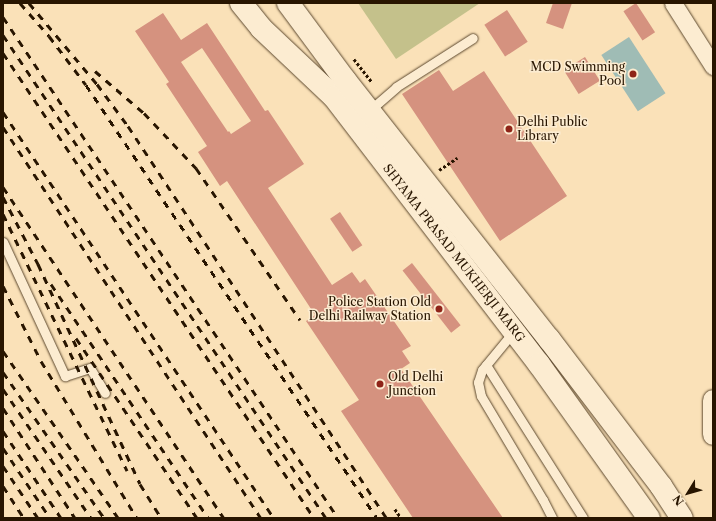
<!DOCTYPE html>
<html>
<head>
<meta charset="utf-8">
<style>
  body { margin:0 }
  #map { position:relative; width:716px; height:521px; overflow:hidden; background:#fae1b8; font-family:"Libre Caslon Text",serif }
  div>[style] { position:absolute }
  .green>* { inset:0; background:#c4c18b }
  .water>* { inset:0; background:#9fbcb5; transform-origin:0 0 }
  .building>* { inset:0; background:#d5927f; transform-origin:0 0 }
  .path>* { height:2.5px; margin-top:-1.25px; transform-origin:0; background:repeating-linear-gradient(90deg,#281500 0 3px,transparent 0 5px) }
  .roads { filter:drop-shadow(0 0 1px #5c482e) drop-shadow(0 0 1px #5c482e) }
  .service>* { height:9px; margin:-4.5px; padding:0 4.5px; transform-origin:4.5px; border-radius:4.5px; background:#fcecd1 }
  .minor>* { height:17px; margin:-8.5px; padding:0 8.5px; transform-origin:8.5px; border-radius:8.5px; background:#fcecd1 }
  .tertiary>* { height:21px; margin:-10.5px; padding:0 10.5px; transform-origin:10.5px; border-radius:10.5px; background:#fcecd1 }
  .secondary>* { height:22px; margin:-11px; padding:0 11px; transform-origin:11px; border-radius:11px; background:#fcecd1 }
  .rail>* { height:3px; margin-top:-1.5px; transform-origin:0; background:repeating-linear-gradient(90deg,#281500 0 7px,transparent 0 14px) }
  .dots>* { width:11px; height:11px; translate:-50% -50%; box-sizing:border-box; border:2px solid #fcecd1; border-radius:50% }
  span { translate:-50% -50%; white-space:nowrap; text-align:center; line-height:1.15; -webkit-text-stroke:3px #fcecd1; paint-order:stroke }
  .poi-label { font-size:12px; color:#281500 }
  .right { translate:-100% -50%; text-align:right }
  .left { translate:0 -50%; text-align:left }
  .street-label { font-size:12px; color:#281500 }
  .frame { position:absolute; inset:0; border:4px solid #281500; pointer-events:none }
  .north { position:absolute; left:668px; top:473px; width:40px; height:40px; -webkit-text-stroke:3px #fcecd1; paint-order:stroke; rotate:233deg; font-size:11px; font-weight:700; line-height:16px; text-align:center; color:#281500 }
  .north::after { content:''; display:block; margin:auto; width:14px; height:18px; background:#281500; clip-path:polygon(50% 0,100% 100%,50% 72%,0 100%) }
</style>
</head>
<body>
<div id="map">
  <div class="green">
    <i style="clip-path:polygon(358px 3px,480px 3px,396px 59px)"></i>
  </div>
  <div class="water">
    <i style="left:629px;top:37px;width:67px;height:33px;rotate:57deg"></i>
  </div>
  <div class="building">
    <i style="clip-path:polygon(553px 3px,572px 3px,563px 29px,546px 23px)"></i>
    <i style="left:636px;top:3px;width:35px;height:15px;rotate:57deg"></i>
    <i style="left:507px;top:10px;width:38px;height:27px;rotate:57deg"></i>
    <i style="clip-path:polygon(evenodd,163px 13px,181px 40px,207px 23px,265px 111px,268px 110px,304px 164px,268px 188px,332px 285px,352px 272px,360px 283px,365px 279px,411px 346px,402px 351px,410px 363px,401px 369px,503px 518px,413px 518px,341px 411px,359px 400px,306px 321px,315px 315px,227px 181px,220px 186px,198px 152px,207px 146px,166px 84px,169px 82px,135px 31px,163px 13px,202px 48px,251px 121px,231px 134px,229px 131px,228px 132px,181px 62px,202px 48px)"></i>
    <i style="left:585px;top:57px;width:28px;height:25px;rotate:58deg"></i>
    <i style="clip-path:polygon(439px 70px,453px 91px,484px 71px,567px 196px,500px 241px,402px 94px)"></i>
    <i style="left:340px;top:212px;width:40px;height:12px;rotate:56deg"></i>
    <i style="left:412px;top:263px;width:79px;height:12px;rotate:52deg"></i>
  </div>
  <div class="path">
    <i style="left:354px;top:59px;width:29px;rotate:52deg"></i>
    <i style="left:439px;top:170px;width:22px;rotate:-34deg"></i>
    <i style="left:395px;top:509px;width:11px;rotate:56deg"></i>
  </div>
  <div class="roads">
    <div class="service">
      <i style="left:370px;top:110px;width:35px;rotate:-41deg"></i>
      <i style="left:396px;top:87px;width:91px;rotate:-32.5deg"></i>
      <i style="left:3px;top:242px;width:148px;rotate:65.2deg"></i>
      <i style="left:65px;top:376px;width:26px;rotate:-18deg"></i>
      <i style="left:90px;top:368px;width:29px;rotate:59deg"></i>
      <i style="left:514px;top:331px;width:50px;rotate:129.4deg"></i>
      <i style="left:482px;top:370px;width:13px;rotate:108deg"></i>
      <i style="left:478px;top:382px;width:14px;rotate:78deg"></i>
      <i style="left:481px;top:396px;width:121px;rotate:59.2deg"></i>
      <i style="left:543px;top:500px;width:20px;rotate:63deg"></i>
      <i style="left:486px;top:365px;width:181px;rotate:57.6deg"></i>
    </div>
    <div class="minor">
      <i style="left:673px;top:3px;width:75px;rotate:57.6deg"></i>
    </div>
    <div class="tertiary">
      <i style="left:713px;top:400px;width:34px;rotate:90deg"></i>
    </div>
    <div class="secondary">
      <i style="left:241px;top:3px;width:32px;rotate:51deg"></i>
      <i style="left:261px;top:28px;width:100px;rotate:43.4deg"></i>
      <i style="left:334px;top:97px;width:337px;rotate:52.5deg"></i>
      <i style="left:539px;top:364px;width:189px;rotate:54.5deg"></i>
      <i style="left:288px;top:3px;width:96px;rotate:53.5deg"></i>
      <i style="left:345px;top:80px;width:330px;rotate:51.8deg"></i>
      <i style="left:549px;top:339px;width:185px;rotate:52.7deg"></i>
      <i style="left:661px;top:486px;width:38px;rotate:57deg"></i>
    </div>
  </div>
  <div class="rail">
    <i style="left:20px;top:3px;width:44px;rotate:48.7deg"></i>
    <i style="left:49px;top:36px;width:61px;rotate:52.9deg"></i>
    <i style="left:86px;top:85px;width:522px;rotate:56.1deg"></i>
    <i style="left:29px;top:3px;width:106px;rotate:50deg"></i>
    <i style="left:97px;top:84px;width:52px;rotate:53.6deg"></i>
    <i style="left:128px;top:126px;width:469px;rotate:56.6deg"></i>
    <i style="left:3px;top:17px;width:603px;rotate:56.23deg"></i>
    <i style="left:3px;top:35px;width:581px;rotate:56.23deg"></i>
    <i style="left:3px;top:53px;width:559px;rotate:56.22deg"></i>
    <i style="left:95px;top:71px;width:65px;rotate:40.6deg"></i>
    <i style="left:144px;top:113px;width:76px;rotate:46.6deg"></i>
    <i style="left:196px;top:168px;width:184px;rotate:55.6deg"></i>
    <i style="left:3px;top:112px;width:488px;rotate:56.3deg"></i>
    <i style="left:3px;top:127px;width:468px;rotate:56.6deg"></i>
    <i style="left:3px;top:187px;width:398px;rotate:56.3deg"></i>
    <i style="left:3px;top:197px;width:76px;rotate:62.4deg"></i>
    <i style="left:38px;top:264px;width:242px;rotate:65.1deg"></i>
    <i style="left:140px;top:484px;width:40px;rotate:58deg"></i>
    <i style="left:3px;top:214px;width:285px;rotate:64.2deg"></i>
    <i style="left:51px;top:284px;width:282px;rotate:56.1deg"></i>
    <i style="left:3px;top:286px;width:84px;rotate:63.1deg"></i>
    <i style="left:41px;top:361px;width:184px;rotate:58.6deg"></i>
    <i style="left:76px;top:338px;width:217px;rotate:56.1deg"></i>
    <i style="left:3px;top:351px;width:203px;rotate:55.4deg"></i>
    <i style="left:3px;top:372px;width:178px;rotate:55.3deg"></i>
    <i style="left:3px;top:389px;width:156px;rotate:55.7deg"></i>
    <i style="left:3px;top:408px;width:131px;rotate:56.8deg"></i>
    <i style="left:3px;top:431px;width:105px;rotate:56.3deg"></i>
    <i style="left:3px;top:448px;width:84px;rotate:56.1deg"></i>
    <i style="left:3px;top:466px;width:63px;rotate:56.1deg"></i>
    <i style="left:3px;top:486px;width:38px;rotate:57deg"></i>
  </div>
  <div class="dots">
    <i style="left:633px;top:74px;background:#8f2418"></i>
    <i style="left:509px;top:129px;background:#8f2418"></i>
    <i style="left:439px;top:309px;background:#8f2418"></i>
    <i style="left:380px;top:384px;background:#8f2418"></i>
  </div>
  <div class="poi-label">
    <span class="right" style="left:625px;top:74px">MCD Swimming<br>Pool</span>
    <span class="left" style="left:517px;top:129px">Delhi Public<br>Library</span>
    <span class="right" style="left:431px;top:309px">Police Station Old<br>Delhi Railway Station</span>
    <span class="left" style="left:388px;top:384px">Old Delhi<br>Junction</span>
  </div>
  <div class="street-label">
    <span style="left:454px;top:253px;rotate:52deg">SHYAMA PRASAD MUKHERJI MARG</span>
  </div>
  <div class="frame"></div>
  <div class="north">N</div>
</div>
</body>
</html>
